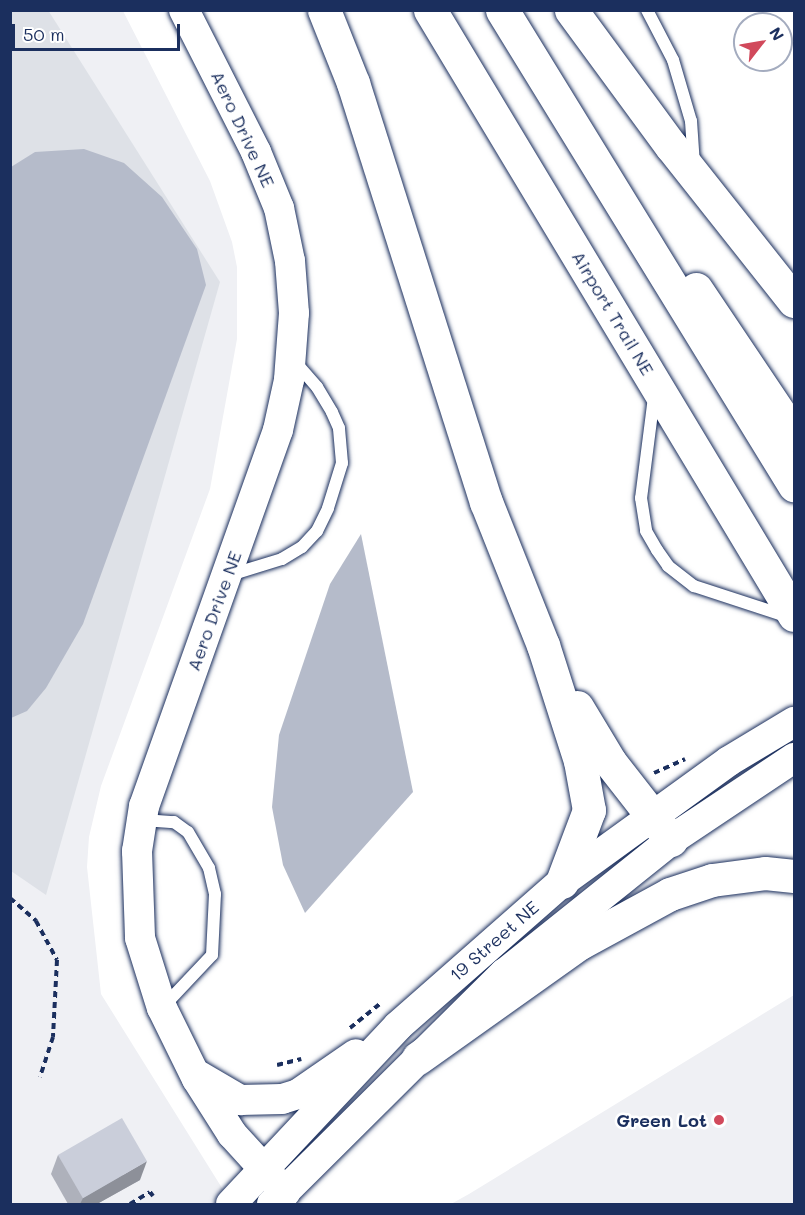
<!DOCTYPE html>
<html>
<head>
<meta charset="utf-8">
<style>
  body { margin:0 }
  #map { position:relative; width:805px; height:1215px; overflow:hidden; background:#fff; font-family:Mali,sans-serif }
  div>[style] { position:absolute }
  .built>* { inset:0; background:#eff0f4 }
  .green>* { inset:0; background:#dee1e7 }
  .water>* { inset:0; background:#b5bbca }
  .path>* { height:4px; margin-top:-2px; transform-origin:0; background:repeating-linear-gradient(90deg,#1b2f5e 0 6px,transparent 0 10.5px) }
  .roads { filter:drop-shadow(0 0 2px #1b2f5e) drop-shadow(0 0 2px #1b2f5e) }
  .service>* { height:12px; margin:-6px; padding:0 6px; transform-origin:6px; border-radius:6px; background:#fff }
  .tertiary>* { height:30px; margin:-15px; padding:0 15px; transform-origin:15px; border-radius:15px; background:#fff }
  .motorway>* { height:33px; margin:-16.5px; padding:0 16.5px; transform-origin:16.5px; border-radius:16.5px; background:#fff }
  .wall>* { inset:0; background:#aeb1bb }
  .shaded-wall>* { inset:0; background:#8d9099 }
  .building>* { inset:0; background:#caceda; transform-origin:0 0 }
  .dots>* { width:16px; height:16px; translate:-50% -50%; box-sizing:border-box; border:3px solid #fff; border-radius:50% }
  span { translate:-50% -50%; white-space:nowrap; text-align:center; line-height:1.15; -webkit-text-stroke:5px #fff; paint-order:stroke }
  .street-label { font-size:18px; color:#1b2f5e }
  .poi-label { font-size:18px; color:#1b2f5e; font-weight:700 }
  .right { translate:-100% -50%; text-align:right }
  .frame { position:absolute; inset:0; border:12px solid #1b2f5e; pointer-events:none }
  .north { position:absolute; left:733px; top:12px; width:60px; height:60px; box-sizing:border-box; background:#fff; border:2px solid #a4acbf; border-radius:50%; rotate:59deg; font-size:16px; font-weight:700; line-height:24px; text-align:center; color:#1b2f5e }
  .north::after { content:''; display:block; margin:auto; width:21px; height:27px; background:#d1495b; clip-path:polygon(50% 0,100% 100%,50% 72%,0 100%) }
  .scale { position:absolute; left:12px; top:24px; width:168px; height:27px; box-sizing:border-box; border:3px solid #1b2f5e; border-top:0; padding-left:8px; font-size:18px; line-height:21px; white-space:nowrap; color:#1b2f5e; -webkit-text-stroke:4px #fff; paint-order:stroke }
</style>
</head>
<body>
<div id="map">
  <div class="built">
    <i style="clip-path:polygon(10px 11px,123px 11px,210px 181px,232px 242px,237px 267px,237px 339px,210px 489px,101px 786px,89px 837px,87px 867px,101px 994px,232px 1204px,11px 1204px)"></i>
    <i style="clip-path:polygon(794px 995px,794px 1204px,451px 1204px,469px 1194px)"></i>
  </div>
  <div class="green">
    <i style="clip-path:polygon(48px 10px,220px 282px,46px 895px,11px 871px,10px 11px)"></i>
  </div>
  <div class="water">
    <i style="clip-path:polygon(84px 149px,124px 163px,162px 197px,197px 249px,206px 285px,83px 624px,46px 688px,27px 711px,11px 718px,11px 167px,35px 152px)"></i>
    <i style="clip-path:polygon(361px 534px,413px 792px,305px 913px,283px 865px,272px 807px,279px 735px,330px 584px)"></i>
  </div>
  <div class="path">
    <i style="left:654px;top:773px;width:34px;rotate:-24deg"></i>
    <i style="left:10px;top:898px;width:35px;rotate:41deg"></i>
    <i style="left:36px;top:921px;width:44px;rotate:61.7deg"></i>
    <i style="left:57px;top:960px;width:77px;rotate:93deg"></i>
    <i style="left:53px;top:1037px;width:42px;rotate:108deg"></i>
    <i style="left:350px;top:1028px;width:40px;rotate:-39deg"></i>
    <i style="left:277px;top:1065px;width:25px;rotate:-14deg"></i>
    <i style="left:130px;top:1204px;width:23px;rotate:-31deg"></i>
    <i style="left:150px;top:1192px;width:5px;rotate:53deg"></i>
  </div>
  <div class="roads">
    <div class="service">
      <i style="left:647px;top:10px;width:56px;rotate:62.5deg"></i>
      <i style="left:673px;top:60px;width:64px;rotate:73.6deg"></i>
      <i style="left:691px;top:121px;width:44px;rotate:86.1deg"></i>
      <i style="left:654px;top:397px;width:102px;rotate:97.3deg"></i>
      <i style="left:641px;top:498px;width:33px;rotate:81deg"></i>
      <i style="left:646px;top:531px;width:22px;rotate:60deg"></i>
      <i style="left:657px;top:550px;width:19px;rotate:55deg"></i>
      <i style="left:668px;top:566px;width:33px;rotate:38deg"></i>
      <i style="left:694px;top:586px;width:97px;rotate:18.1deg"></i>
      <i style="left:230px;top:575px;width:54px;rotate:-17.1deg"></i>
      <i style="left:282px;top:559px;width:23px;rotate:-31deg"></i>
      <i style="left:302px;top:547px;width:22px;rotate:-47deg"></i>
      <i style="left:317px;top:531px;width:25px;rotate:-64deg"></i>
      <i style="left:328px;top:508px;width:47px;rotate:-72.7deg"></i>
      <i style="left:342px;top:463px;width:35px;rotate:-95deg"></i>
      <i style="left:339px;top:428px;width:17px;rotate:-114deg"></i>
      <i style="left:332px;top:412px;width:29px;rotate:-121deg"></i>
      <i style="left:317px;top:387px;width:35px;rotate:-131deg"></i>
      <i style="left:143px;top:820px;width:31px;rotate:4deg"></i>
      <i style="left:174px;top:822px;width:17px;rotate:36deg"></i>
      <i style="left:188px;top:832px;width:42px;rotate:59.7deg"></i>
      <i style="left:209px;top:868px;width:27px;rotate:77deg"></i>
      <i style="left:215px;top:894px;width:61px;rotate:92.8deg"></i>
      <i style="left:212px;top:955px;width:71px;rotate:133.3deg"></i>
    </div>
    <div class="tertiary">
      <i style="left:184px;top:10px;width:159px;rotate:63.1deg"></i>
      <i style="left:256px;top:152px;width:61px;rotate:67.7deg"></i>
      <i style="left:279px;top:208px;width:54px;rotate:78.3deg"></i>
      <i style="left:290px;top:261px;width:52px;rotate:85.6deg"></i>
      <i style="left:294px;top:313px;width:67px;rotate:94.3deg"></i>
      <i style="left:289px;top:380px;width:51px;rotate:102.4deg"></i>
      <i style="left:278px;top:430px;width:399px;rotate:109.6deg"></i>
      <i style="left:144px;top:806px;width:46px;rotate:98.8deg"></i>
      <i style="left:137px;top:851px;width:87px;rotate:88deg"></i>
      <i style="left:140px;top:938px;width:73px;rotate:72.6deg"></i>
      <i style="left:162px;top:1008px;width:79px;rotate:63.8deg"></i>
      <i style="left:197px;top:1079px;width:65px;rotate:57.5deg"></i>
      <i style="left:232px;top:1134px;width:79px;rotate:47.6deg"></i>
      <i style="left:199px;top:1076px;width:48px;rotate:30.3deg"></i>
      <i style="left:240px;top:1100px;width:42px;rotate:-1.4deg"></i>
      <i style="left:282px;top:1099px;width:17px;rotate:-17deg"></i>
      <i style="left:298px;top:1094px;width:70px;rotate:-34.6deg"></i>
      <i style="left:231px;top:1204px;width:244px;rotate:-46.8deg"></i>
      <i style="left:398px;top:1026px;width:218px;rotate:-41.3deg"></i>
      <i style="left:562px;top:882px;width:206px;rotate:-35.9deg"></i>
      <i style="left:729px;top:761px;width:76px;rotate:-31deg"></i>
      <i style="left:272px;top:1204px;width:327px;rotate:-44.8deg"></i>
      <i style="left:504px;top:974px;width:214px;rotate:-38.7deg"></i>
      <i style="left:671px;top:840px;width:148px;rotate:-33.7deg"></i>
    </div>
    <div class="motorway">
      <i style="left:324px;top:10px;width:79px;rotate:68.3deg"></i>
      <i style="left:353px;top:83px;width:440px;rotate:72.4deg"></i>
      <i style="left:486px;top:502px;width:154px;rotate:68.3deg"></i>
      <i style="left:543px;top:645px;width:122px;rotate:72.3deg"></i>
      <i style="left:580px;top:761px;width:50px;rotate:79.6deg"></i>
      <i style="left:589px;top:810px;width:77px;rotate:110.6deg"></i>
      <i style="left:430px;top:10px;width:706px;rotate:58.97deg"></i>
      <i style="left:502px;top:10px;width:558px;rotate:58.42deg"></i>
      <i style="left:571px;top:10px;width:169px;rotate:53.7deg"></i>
      <i style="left:671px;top:146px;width:198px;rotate:51.6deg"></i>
      <i style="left:696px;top:289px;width:176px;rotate:56.1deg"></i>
      <i style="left:577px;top:707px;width:64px;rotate:59deg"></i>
      <i style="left:610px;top:762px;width:99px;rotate:52deg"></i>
      <i style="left:418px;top:1058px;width:199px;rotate:-35.4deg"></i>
      <i style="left:580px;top:943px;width:102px;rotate:-28.6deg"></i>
      <i style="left:670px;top:894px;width:44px;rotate:-18.4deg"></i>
      <i style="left:712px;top:880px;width:53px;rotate:-7.5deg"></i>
      <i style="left:765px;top:873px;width:29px;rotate:6deg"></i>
    </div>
  </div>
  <div class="wall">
    <i style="clip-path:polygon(58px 1155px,140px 1180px,97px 1204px,68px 1204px,51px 1174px)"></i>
  </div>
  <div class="shaded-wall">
    <i style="clip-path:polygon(147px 1161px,140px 1180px,97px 1204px,80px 1204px,83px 1198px)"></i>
  </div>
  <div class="building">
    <i style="left:122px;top:1118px;width:50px;height:74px;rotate:60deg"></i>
  </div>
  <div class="dots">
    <i style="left:719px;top:1120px;background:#d1495b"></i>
  </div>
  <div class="street-label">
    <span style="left:243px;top:129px;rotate:65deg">Aero Drive NE</span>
    <span style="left:613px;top:313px;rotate:59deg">Airport Trail NE</span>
    <span style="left:214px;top:611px;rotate:-70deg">Aero Drive NE</span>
    <span style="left:494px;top:941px;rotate:-41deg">19 Street NE</span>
  </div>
  <div class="poi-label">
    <span class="right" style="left:707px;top:1120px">Green Lot</span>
  </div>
  <div class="frame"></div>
  <div class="north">N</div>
  <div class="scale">50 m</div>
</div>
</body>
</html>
